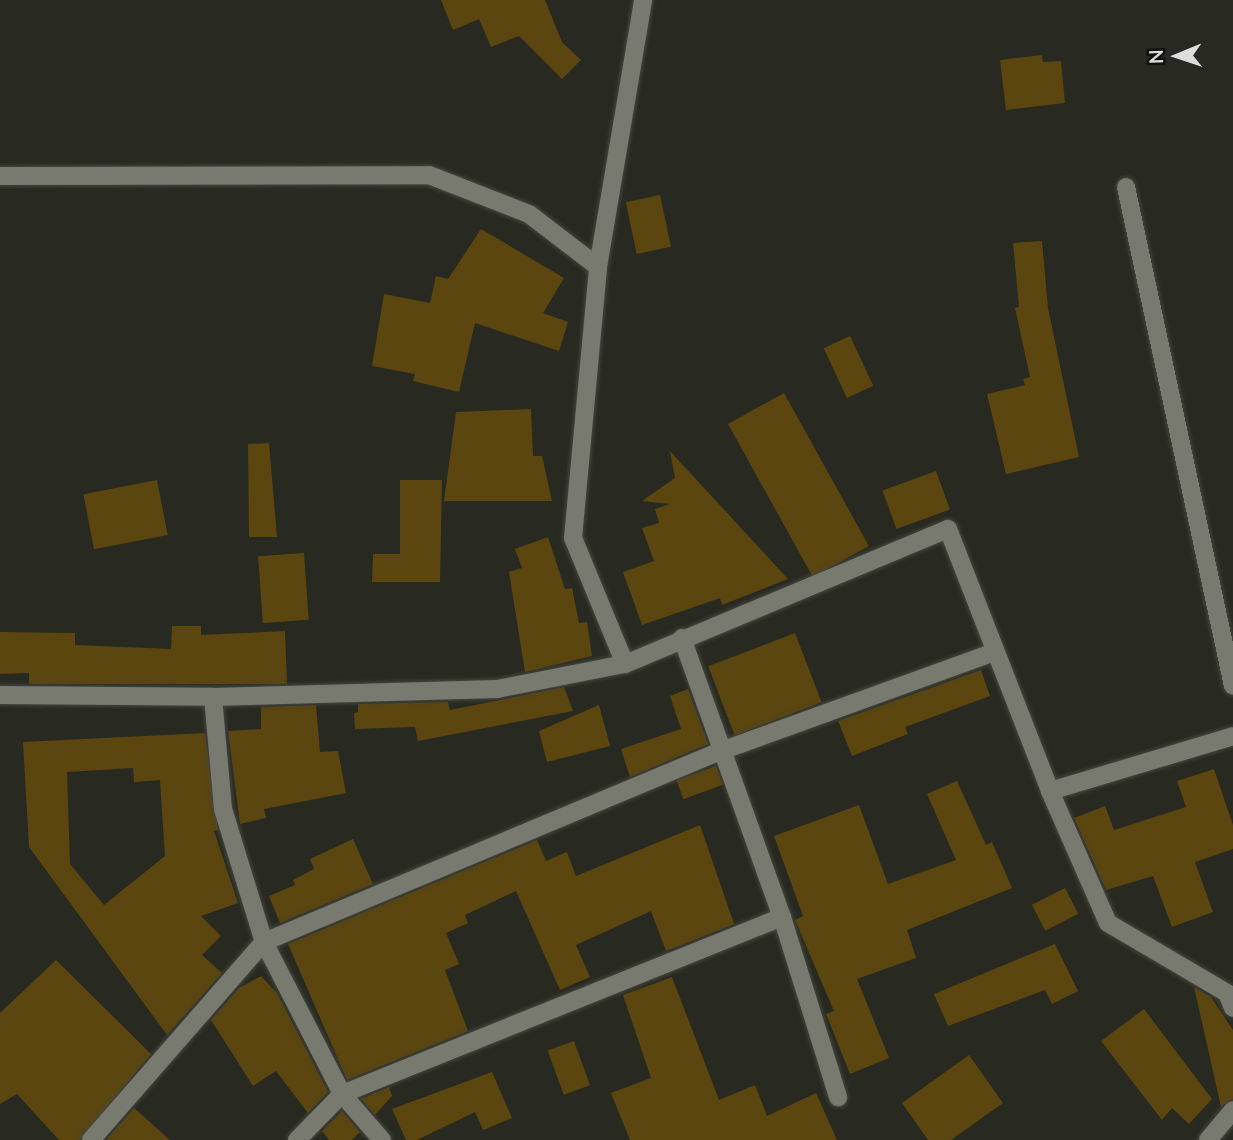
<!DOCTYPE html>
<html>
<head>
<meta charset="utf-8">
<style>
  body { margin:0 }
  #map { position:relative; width:1233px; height:1140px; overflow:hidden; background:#282920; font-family:Lato,sans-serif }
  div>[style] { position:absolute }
  .building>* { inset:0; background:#5b460f; transform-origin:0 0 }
  .roads { filter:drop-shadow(0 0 2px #454740) drop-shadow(0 0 2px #454740) }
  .minor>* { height:18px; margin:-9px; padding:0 9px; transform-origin:9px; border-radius:9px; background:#787a6f }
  span { translate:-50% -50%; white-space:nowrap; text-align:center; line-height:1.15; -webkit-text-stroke:7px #11110d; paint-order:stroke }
  .north { position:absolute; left:1142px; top:21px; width:70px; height:70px; -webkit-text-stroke:5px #11110d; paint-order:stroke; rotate:268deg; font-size:19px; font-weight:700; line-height:28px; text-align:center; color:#ddded8 }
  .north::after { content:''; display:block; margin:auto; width:24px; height:32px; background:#ddded8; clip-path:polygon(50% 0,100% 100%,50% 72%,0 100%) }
</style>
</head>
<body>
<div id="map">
  <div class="building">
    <i style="clip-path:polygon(441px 0,545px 0,562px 42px,581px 60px,562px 79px,519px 36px,491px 47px,479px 19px,453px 30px)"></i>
    <i style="clip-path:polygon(1042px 55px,1043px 62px,1061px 61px,1065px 103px,1006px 110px,1000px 60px)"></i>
    <i style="left:660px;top:195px;width:53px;height:35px;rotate:78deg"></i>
    <i style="clip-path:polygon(481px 229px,564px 278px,543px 313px,568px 322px,559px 351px,475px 323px,459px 392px,413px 381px,415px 374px,372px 366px,384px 294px,430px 303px,436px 276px,448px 279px)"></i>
    <i style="clip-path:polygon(1042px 241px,1048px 308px,1079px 457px,1006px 474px,987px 394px,1025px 385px,1023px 379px,1030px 377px,1015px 308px,1019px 307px,1013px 243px)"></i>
    <i style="left:850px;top:336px;width:55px;height:29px;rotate:65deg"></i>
    <i style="left:784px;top:393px;width:175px;height:64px;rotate:61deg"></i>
    <i style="clip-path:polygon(531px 409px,533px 456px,542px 456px,552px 501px,444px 501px,456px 412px)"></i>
    <i style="clip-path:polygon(269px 443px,277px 537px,249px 537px,248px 444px)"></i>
    <i style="clip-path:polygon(670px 451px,788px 579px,722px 605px,720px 598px,642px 625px,623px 572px,654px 561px,642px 528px,659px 523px,655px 509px,670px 504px,642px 501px,675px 478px)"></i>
    <i style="left:936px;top:471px;width:41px;height:57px;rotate:70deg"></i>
    <i style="left:157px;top:480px;width:56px;height:75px;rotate:79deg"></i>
    <i style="clip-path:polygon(400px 480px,442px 480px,440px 582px,372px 582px,373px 554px,400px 554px)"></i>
    <i style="clip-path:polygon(548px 537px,565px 589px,572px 588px,579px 623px,587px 622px,592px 656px,525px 672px,509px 572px,522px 568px,515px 549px)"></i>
    <i style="left:304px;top:553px;width:67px;height:46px;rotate:86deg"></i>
    <i style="clip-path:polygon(172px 626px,201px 626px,201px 635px,285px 631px,287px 684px,29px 684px,29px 673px,0 674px,0 632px,75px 633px,75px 645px,171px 649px)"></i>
    <i style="left:795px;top:633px;width:74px;height:93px;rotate:69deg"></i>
    <i style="clip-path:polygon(981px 670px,990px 696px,905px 727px,908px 734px,852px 756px,838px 721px)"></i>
    <i style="clip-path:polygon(564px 687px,573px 711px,418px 741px,415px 727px,355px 729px,354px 713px,358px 712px,358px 704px,448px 702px,450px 710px)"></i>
    <i style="clip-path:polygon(688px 689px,708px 744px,630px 777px,621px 749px,681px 729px,670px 696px)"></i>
    <i style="clip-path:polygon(316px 705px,320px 752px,338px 751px,346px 793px,264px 809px,266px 818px,240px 824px,228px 731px,261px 729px,261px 707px)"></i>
    <i style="clip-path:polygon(599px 705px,610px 746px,547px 762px,539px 731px)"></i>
    <i style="clip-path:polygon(evenodd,205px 733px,218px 830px,214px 831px,238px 903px,201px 916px,221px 936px,202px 955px,222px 973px,167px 1035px,29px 847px,23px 742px,205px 733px,133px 768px,134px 782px,160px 780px,165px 856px,104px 905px,70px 864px,67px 772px,133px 768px)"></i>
    <i style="left:716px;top:766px;width:20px;height:42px;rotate:70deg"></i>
    <i style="clip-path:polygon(1214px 769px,1233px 825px,1233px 849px,1195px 862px,1213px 912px,1172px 927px,1153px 876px,1106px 890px,1074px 818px,1105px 806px,1114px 830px,1186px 807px,1177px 781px)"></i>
    <i style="clip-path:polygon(957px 781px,986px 845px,992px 842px,1012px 888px,907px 930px,916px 958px,857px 979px,889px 1058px,850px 1074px,826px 1014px,834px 1011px,795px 920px,803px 916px,774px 836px,859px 805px,888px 884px,956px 860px,927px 794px)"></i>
    <i style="clip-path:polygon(700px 825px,734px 924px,666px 951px,651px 911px,576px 945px,590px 977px,560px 990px,516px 891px,465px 915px,468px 923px,446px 933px,459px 964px,445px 970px,468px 1031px,347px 1080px,288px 944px,537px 840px,546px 861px,567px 852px,576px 876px)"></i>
    <i style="clip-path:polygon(353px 839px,373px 884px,280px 923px,269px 896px,295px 885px,293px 880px,314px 869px,310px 859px)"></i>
    <i style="left:1065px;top:888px;width:29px;height:37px;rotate:63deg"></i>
    <i style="clip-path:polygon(1055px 944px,1078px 991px,1052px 1004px,1045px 990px,948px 1026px,934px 994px)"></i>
    <i style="clip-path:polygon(56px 960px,151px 1054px,80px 1140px,59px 1140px,17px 1094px,0 1104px,0 1013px)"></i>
    <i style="clip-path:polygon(261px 976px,277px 993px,328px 1092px,308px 1113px,276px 1071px,253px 1086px,211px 1020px,239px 988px)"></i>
    <i style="clip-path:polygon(672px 977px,719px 1100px,755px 1085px,767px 1116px,816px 1093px,837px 1140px,630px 1140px,611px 1093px,651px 1078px,623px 995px)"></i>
    <i style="clip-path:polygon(1194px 987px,1211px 997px,1233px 1030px,1233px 1099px,1221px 1107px)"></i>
    <i style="clip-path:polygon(1144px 1009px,1212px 1099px,1189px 1124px,1172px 1108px,1162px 1120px,1101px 1041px)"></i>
    <i style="left:574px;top:1041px;width:47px;height:28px;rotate:70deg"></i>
    <i style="clip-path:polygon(969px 1055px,1003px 1103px,951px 1140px,928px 1140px,902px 1103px)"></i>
    <i style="clip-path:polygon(492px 1072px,512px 1118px,483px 1130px,475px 1112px,417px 1140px,406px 1140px,392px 1109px)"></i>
    <i style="clip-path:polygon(389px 1087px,392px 1096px,375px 1115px,361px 1099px)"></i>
    <i style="clip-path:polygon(134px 1108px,170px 1140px,106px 1140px)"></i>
    <i style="clip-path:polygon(342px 1111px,360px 1132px,352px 1140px,329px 1140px,322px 1131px)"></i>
  </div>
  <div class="roads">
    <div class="minor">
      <i style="left:0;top:176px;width:429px;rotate:-0.1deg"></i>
      <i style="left:429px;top:175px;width:107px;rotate:21.3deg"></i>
      <i style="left:529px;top:214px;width:87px;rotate:37.5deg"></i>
      <i style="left:1126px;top:187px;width:510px;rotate:77.9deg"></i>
      <i style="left:682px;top:638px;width:296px;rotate:70.3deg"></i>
      <i style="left:782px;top:917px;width:189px;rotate:72.7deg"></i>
      <i style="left:625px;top:664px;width:136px;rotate:-112.4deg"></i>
      <i style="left:573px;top:538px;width:272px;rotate:-84.7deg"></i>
      <i style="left:598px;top:267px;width:271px;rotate:-80.4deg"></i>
      <i style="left:0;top:695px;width:213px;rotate:0.5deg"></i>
      <i style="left:213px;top:697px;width:284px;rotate:-1.6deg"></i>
      <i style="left:497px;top:689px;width:130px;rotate:-11.1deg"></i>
      <i style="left:625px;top:664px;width:350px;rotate:-22.7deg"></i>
      <i style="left:948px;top:529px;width:281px;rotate:68.7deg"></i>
      <i style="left:1050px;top:791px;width:144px;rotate:66.3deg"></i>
      <i style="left:1108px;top:923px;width:138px;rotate:30.5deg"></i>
      <i style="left:1227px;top:993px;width:16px;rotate:68deg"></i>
      <i style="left:213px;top:697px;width:112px;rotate:84.9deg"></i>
      <i style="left:223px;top:809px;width:139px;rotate:72.9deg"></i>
      <i style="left:264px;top:942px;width:171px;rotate:62.8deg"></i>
      <i style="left:342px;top:1094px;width:61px;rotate:49deg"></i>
      <i style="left:1050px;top:791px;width:191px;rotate:-16.7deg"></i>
      <i style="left:91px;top:1140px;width:263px;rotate:-48.9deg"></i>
      <i style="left:264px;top:942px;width:498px;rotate:-22.7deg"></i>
      <i style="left:724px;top:750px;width:288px;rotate:-19.9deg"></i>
      <i style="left:297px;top:1140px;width:64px;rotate:-45.6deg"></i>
      <i style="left:342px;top:1094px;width:474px;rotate:-21.9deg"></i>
      <i style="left:1208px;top:1140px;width:39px;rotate:-50deg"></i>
    </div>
  </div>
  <div class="north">N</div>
</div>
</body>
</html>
